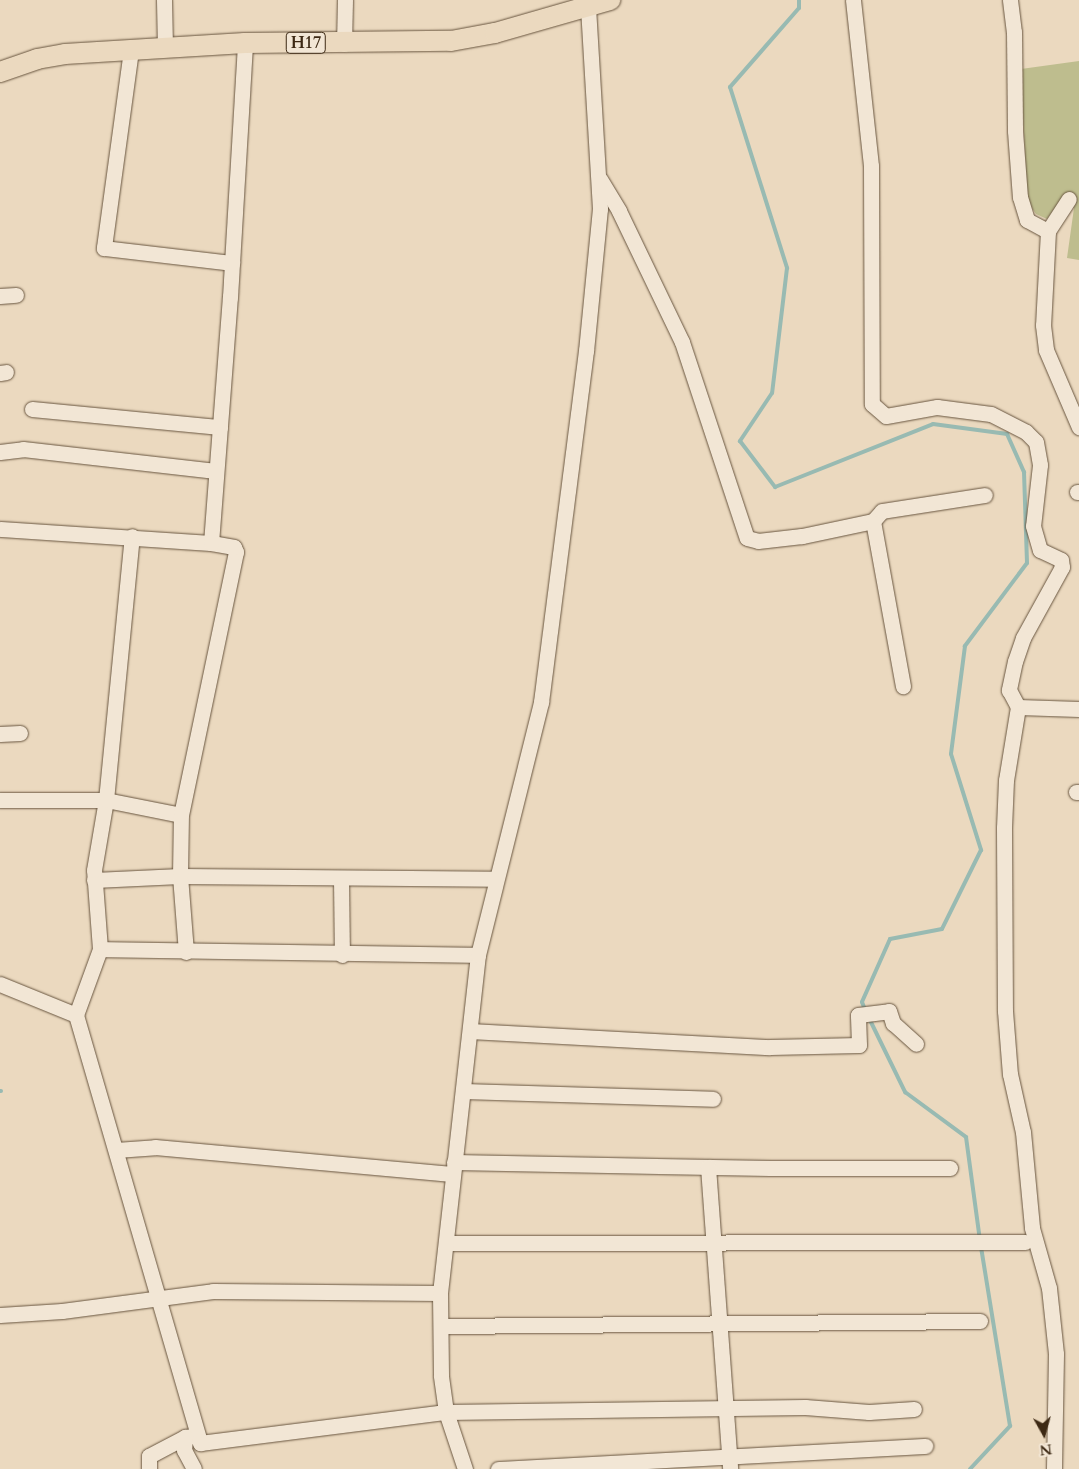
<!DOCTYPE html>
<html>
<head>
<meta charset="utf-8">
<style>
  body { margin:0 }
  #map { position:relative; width:1079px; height:1469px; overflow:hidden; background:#ebd9bf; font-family:Cardo,serif }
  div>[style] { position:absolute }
  .green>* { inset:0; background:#bebd8e }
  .stream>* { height:4px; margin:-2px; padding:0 2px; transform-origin:2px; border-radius:2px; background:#98bab2 }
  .roads { filter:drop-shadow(0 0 1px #68553f) drop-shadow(0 0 1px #68553f) }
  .minor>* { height:15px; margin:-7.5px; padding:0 7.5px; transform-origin:7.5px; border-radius:7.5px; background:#f2e6d5 }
  .major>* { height:20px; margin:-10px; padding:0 10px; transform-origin:10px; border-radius:10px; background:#ebd9bf }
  span { translate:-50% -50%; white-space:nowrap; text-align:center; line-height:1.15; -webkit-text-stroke:4px #f2e6d5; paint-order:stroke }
  .shield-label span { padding:1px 4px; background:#f2e6d5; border:1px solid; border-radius:4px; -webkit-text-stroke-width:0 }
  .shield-label { font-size:16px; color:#3d2914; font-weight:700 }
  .north { position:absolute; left:1019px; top:1409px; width:50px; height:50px; -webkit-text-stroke:4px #f2e6d5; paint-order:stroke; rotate:173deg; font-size:14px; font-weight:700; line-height:20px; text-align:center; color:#3d2914 }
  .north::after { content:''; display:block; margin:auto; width:18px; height:22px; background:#3d2914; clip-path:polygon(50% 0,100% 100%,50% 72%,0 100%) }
</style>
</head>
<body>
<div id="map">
  <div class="green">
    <i style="clip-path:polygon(1079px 61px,1079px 260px,1067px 258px,1074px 208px,1059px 202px,1047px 219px,1036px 214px,1027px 201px,1021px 69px)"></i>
  </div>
  <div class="stream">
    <i style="left:799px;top:0;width:8px;rotate:90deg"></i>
    <i style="left:799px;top:8px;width:105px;rotate:131.1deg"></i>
    <i style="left:730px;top:87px;width:190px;rotate:72.5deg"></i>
    <i style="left:787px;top:268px;width:126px;rotate:96.8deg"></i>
    <i style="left:772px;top:393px;width:58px;rotate:123.7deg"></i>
    <i style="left:740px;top:441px;width:58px;rotate:52.7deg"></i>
    <i style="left:775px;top:487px;width:170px;rotate:-21.7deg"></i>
    <i style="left:933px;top:424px;width:75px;rotate:7.7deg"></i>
    <i style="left:1007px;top:434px;width:42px;rotate:65.9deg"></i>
    <i style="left:1024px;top:472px;width:91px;rotate:88.1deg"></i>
    <i style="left:1027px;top:563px;width:104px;rotate:126.8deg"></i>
    <i style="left:965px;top:646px;width:109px;rotate:97.4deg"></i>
    <i style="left:951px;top:754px;width:101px;rotate:72.6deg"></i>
    <i style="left:981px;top:850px;width:88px;rotate:116.3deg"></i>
    <i style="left:942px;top:929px;width:53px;rotate:169.1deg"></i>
    <i style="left:890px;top:939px;width:69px;rotate:114deg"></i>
    <i style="left:862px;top:1002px;width:9px;rotate:69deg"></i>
    <i style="left:868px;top:1016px;width:85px;rotate:64deg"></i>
    <i style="left:905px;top:1092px;width:76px;rotate:36.4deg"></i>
    <i style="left:966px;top:1137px;width:104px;rotate:82.3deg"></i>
    <i style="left:0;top:1091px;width:1px"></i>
    <i style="left:970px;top:1469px;width:59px;rotate:-47.1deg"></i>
    <i style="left:1010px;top:1426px;width:181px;rotate:-99.2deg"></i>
  </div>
  <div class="roads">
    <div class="minor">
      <i style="left:164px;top:0;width:47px;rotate:88.8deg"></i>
      <i style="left:853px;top:0;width:167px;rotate:83.8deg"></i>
      <i style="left:871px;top:166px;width:238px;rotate:89.8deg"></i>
      <i style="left:872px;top:404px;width:18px;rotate:41deg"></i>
      <i style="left:886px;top:416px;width:52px;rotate:-10deg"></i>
      <i style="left:937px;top:407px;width:54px;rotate:7.4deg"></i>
      <i style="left:991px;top:414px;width:39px;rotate:27deg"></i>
      <i style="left:1026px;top:432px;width:14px;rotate:45deg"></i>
      <i style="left:1036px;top:442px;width:23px;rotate:80deg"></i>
      <i style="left:1040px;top:465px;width:61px;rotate:96.5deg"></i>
      <i style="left:1033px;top:526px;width:25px;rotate:74deg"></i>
      <i style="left:1040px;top:550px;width:23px;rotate:25deg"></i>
      <i style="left:1061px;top:560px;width:7px;rotate:82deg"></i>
      <i style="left:1062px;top:567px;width:81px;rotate:118.8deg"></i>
      <i style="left:1023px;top:638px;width:24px;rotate:109deg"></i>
      <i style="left:1015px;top:661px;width:30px;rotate:102deg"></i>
      <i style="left:1009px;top:690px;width:19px;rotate:62deg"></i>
      <i style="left:1018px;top:707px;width:74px;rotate:99.3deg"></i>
      <i style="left:1006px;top:780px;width:48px;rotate:92.4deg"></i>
      <i style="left:1004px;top:828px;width:183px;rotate:89.7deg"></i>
      <i style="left:1005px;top:1011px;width:63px;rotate:85.5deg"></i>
      <i style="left:1010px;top:1074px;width:59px;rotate:77.4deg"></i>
      <i style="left:1023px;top:1132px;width:96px;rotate:84.6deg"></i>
      <i style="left:1032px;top:1228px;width:62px;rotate:74.2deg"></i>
      <i style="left:1049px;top:1288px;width:66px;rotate:83.9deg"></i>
      <i style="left:1056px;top:1354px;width:115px;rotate:91deg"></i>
      <i style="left:1010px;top:0;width:32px;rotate:83deg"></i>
      <i style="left:1014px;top:32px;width:99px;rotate:89.4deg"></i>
      <i style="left:1015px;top:131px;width:66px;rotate:85.7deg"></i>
      <i style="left:1020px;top:197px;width:24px;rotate:73deg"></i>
      <i style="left:1027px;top:220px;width:24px;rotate:28deg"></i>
      <i style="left:1048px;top:231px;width:38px;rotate:-57deg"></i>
      <i style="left:344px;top:44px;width:44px;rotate:-88.7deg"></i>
      <i style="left:131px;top:50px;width:200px;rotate:97.8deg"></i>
      <i style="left:104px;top:248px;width:129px;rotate:6.7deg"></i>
      <i style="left:600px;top:179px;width:37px;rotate:59deg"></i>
      <i style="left:619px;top:211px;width:145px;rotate:64.3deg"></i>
      <i style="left:682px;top:342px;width:206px;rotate:71.7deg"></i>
      <i style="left:747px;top:538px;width:11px;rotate:15deg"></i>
      <i style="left:758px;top:541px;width:44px;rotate:-6.5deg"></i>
      <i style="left:802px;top:536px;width:73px;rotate:-11.9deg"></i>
      <i style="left:873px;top:521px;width:168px;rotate:79.7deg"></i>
      <i style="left:1048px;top:231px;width:94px;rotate:93deg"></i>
      <i style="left:1043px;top:325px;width:25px;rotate:83deg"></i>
      <i style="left:1046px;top:350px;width:84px;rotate:66.8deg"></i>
      <i style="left:0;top:296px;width:16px;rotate:-4deg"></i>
      <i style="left:0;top:373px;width:6px;rotate:-9deg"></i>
      <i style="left:32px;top:409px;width:189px;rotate:5.5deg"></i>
      <i style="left:0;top:452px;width:23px;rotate:-7deg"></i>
      <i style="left:23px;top:449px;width:194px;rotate:6.5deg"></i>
      <i style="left:1077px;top:492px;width:2px"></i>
      <i style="left:873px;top:521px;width:13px;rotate:-48deg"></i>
      <i style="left:882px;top:511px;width:104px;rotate:-8.8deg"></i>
      <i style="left:0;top:529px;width:211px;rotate:3.8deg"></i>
      <i style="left:1018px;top:707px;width:61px;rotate:1.9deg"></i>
      <i style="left:0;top:734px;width:20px;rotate:-3deg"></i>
      <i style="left:1076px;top:792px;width:3px"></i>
      <i style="left:0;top:800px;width:106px"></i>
      <i style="left:106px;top:800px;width:76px;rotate:11.3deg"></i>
      <i style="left:341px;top:878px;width:77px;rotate:89.3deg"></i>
      <i style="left:94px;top:880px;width:86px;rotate:-2.7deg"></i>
      <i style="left:180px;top:876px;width:315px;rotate:0.5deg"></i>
      <i style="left:100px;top:949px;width:79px;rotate:-94.3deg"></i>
      <i style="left:94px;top:870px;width:71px;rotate:-80.3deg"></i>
      <i style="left:106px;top:800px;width:265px;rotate:-84.4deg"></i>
      <i style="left:186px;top:952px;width:76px;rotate:-94.5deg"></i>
      <i style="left:180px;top:876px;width:61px;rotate:-89.1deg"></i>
      <i style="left:181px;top:815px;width:269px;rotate:-78.2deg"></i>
      <i style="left:236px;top:552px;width:5px;rotate:-112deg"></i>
      <i style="left:234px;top:547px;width:23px;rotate:-170deg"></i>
      <i style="left:211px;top:543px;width:247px;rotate:-85.6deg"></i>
      <i style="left:230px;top:297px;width:254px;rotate:-86.6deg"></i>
      <i style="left:0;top:984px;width:82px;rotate:22.2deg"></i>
      <i style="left:76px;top:1015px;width:446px;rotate:73.8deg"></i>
      <i style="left:200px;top:1443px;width:248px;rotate:-7.2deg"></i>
      <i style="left:446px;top:1412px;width:359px;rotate:-0.8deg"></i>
      <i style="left:805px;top:1407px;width:64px;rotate:4.5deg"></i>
      <i style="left:869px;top:1412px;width:45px;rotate:-3.8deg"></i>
      <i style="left:76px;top:1015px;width:70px;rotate:-70deg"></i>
      <i style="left:100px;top:949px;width:378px;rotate:0.9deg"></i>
      <i style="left:470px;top:1031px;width:300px;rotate:3.1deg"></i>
      <i style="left:770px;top:1047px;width:89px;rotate:-1.3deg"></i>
      <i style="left:859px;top:1045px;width:30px;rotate:-92deg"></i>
      <i style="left:858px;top:1015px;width:31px;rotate:-7deg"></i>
      <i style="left:889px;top:1011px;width:13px;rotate:72deg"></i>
      <i style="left:893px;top:1023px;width:31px;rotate:42deg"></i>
      <i style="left:463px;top:1091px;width:250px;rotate:1.8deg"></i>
      <i style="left:116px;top:1150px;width:39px;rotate:-4deg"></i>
      <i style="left:155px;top:1147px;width:298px;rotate:5.2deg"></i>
      <i style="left:454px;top:1162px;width:316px;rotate:1.1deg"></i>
      <i style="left:770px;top:1168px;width:180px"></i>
      <i style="left:708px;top:1167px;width:303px;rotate:85.8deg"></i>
      <i style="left:446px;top:1243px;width:579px;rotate:-0.1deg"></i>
      <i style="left:0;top:1315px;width:62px;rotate:-3.7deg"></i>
      <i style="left:62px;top:1311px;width:152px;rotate:-7.5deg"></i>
      <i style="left:213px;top:1291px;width:227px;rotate:0.5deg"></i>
      <i style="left:441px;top:1326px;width:539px;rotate:-0.53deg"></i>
      <i style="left:194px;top:1436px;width:9px;rotate:174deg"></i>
      <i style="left:185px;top:1437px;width:13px;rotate:94deg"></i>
      <i style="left:184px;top:1450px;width:21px;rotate:62deg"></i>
      <i style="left:149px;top:1469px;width:13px;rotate:-90deg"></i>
      <i style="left:149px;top:1456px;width:41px;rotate:-27.8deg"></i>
      <i style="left:465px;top:1469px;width:60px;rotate:-108.4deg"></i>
      <i style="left:446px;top:1412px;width:37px;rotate:-98deg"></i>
      <i style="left:441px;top:1375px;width:82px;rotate:-90.7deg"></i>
      <i style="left:440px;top:1293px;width:340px;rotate:-83.6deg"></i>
      <i style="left:478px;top:955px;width:261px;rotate:-76deg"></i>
      <i style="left:541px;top:702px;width:354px;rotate:-82.7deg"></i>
      <i style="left:586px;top:351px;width:143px;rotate:-84.4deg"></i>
      <i style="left:600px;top:209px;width:201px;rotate:-93.4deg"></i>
      <i style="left:498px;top:1469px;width:428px;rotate:-3.1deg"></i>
    </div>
    <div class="major">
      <i style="left:0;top:72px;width:39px;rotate:-19deg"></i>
      <i style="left:37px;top:59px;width:28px;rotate:-10deg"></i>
      <i style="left:65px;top:54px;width:180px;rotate:-3.5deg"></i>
      <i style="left:245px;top:43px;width:206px;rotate:-0.6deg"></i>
      <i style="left:451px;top:41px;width:45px;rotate:-10.3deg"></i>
      <i style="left:495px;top:33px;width:120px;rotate:-16deg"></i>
    </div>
  </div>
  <div class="shield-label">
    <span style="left:306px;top:43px">H17</span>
  </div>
  <div class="north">N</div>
</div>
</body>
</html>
